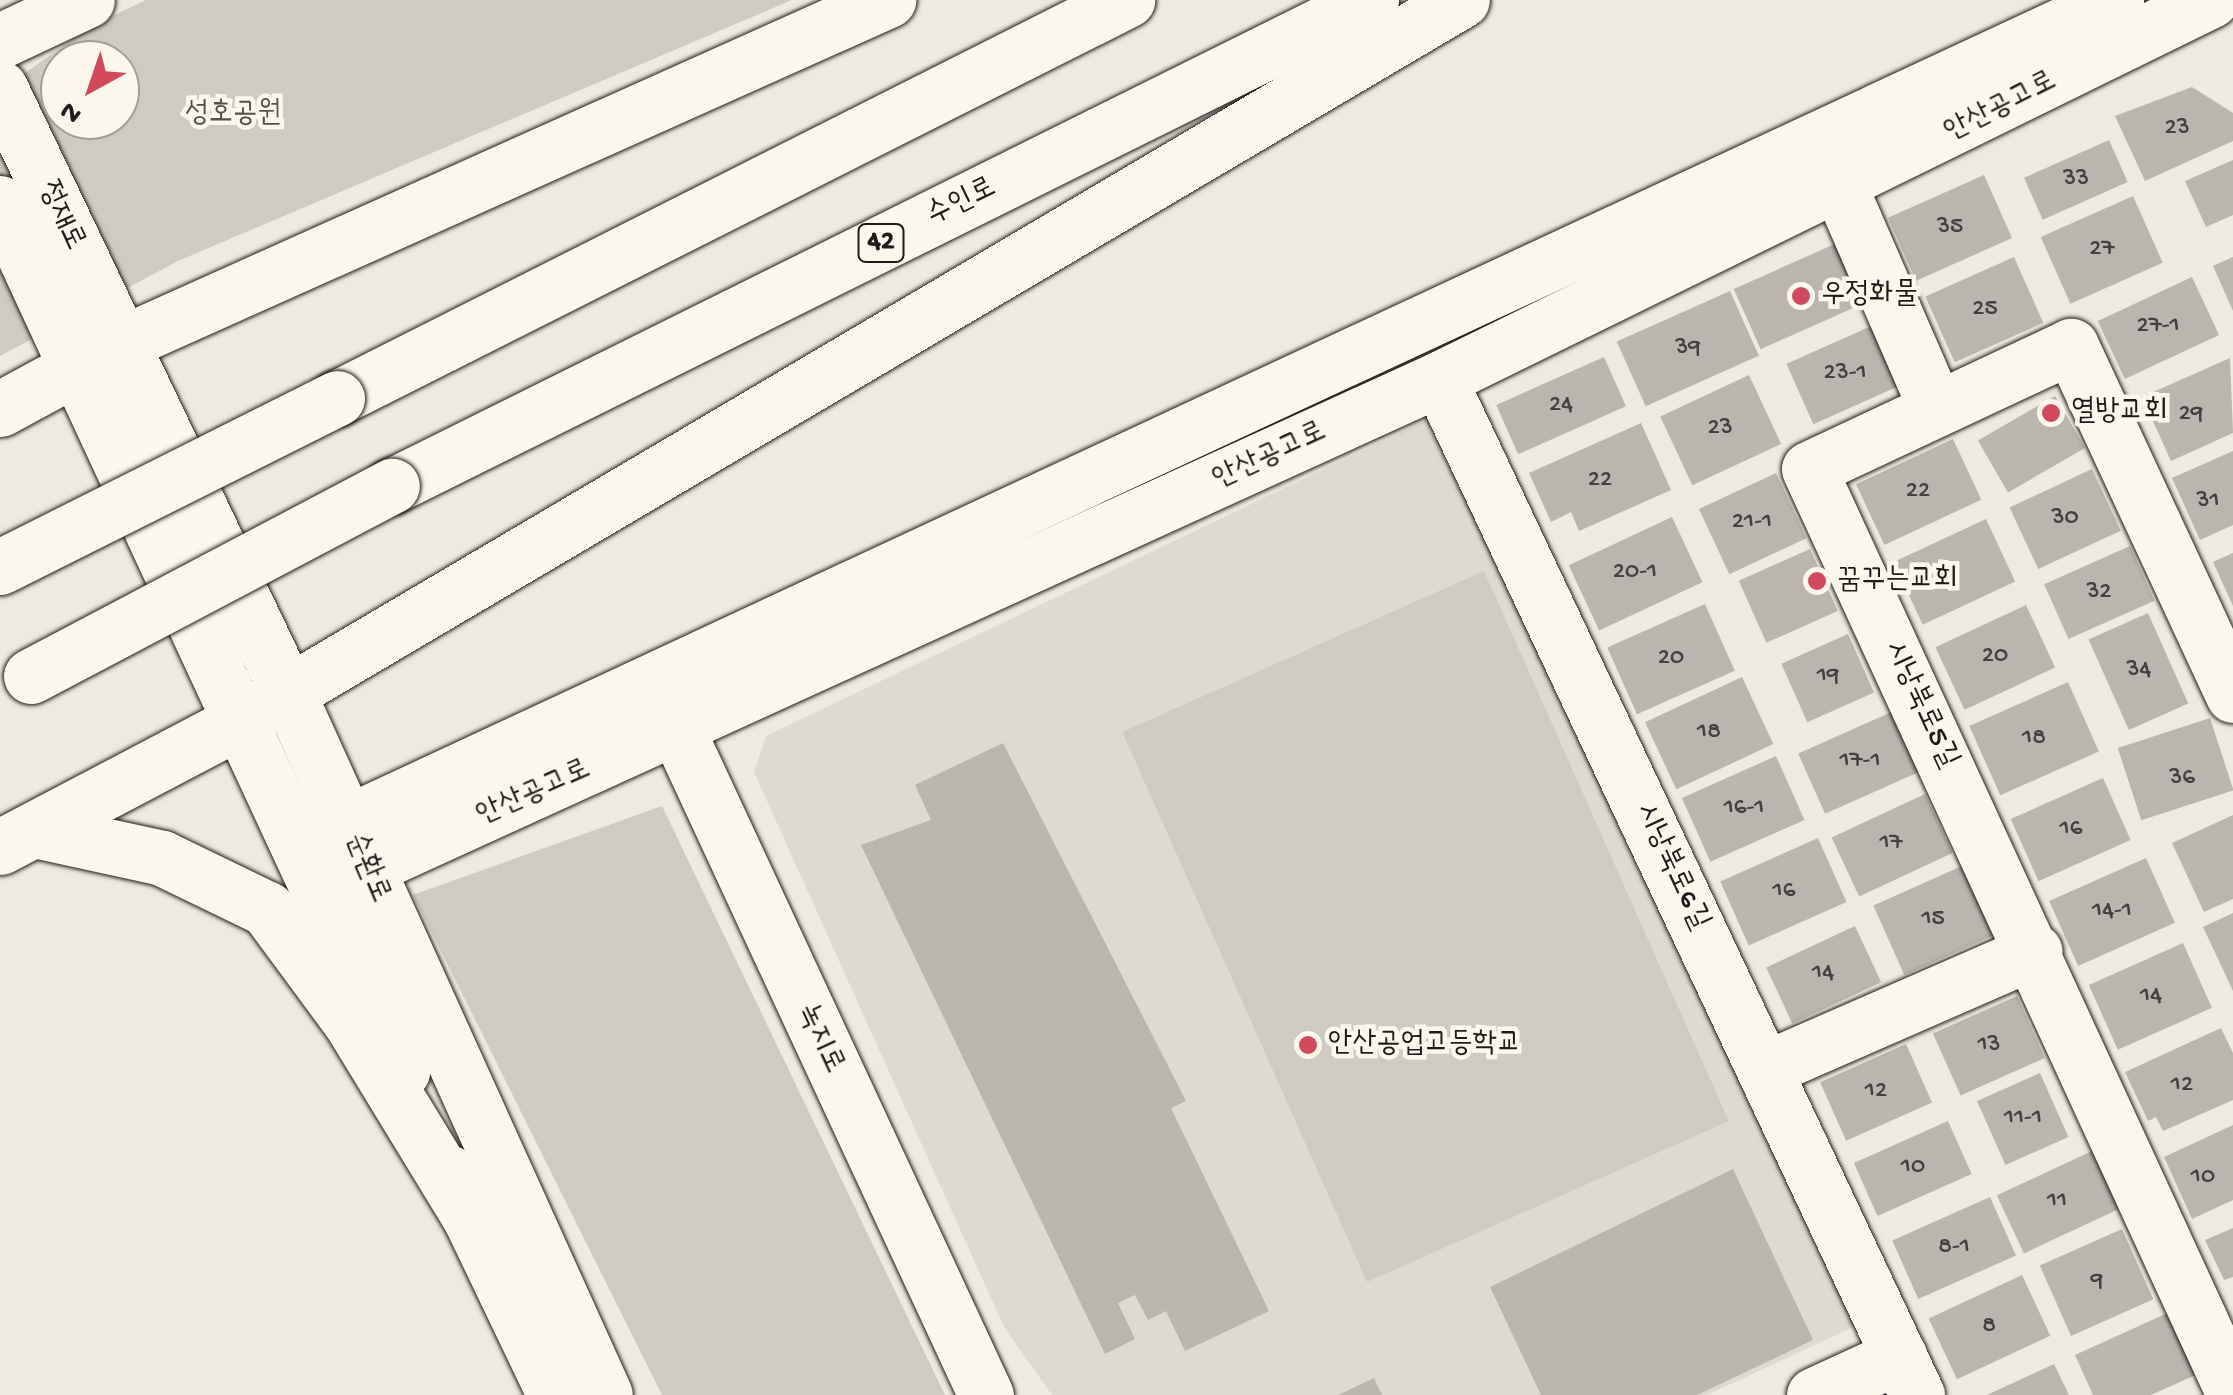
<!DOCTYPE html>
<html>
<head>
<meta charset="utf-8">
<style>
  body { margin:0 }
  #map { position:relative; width:2233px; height:1395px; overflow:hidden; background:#eeeadf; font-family:"Gochi Hand","Poor Story",sans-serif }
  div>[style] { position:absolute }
  .built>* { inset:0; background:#dedad1 }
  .green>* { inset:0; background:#ceccc2; transform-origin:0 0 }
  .building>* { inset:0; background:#b9b6af; transform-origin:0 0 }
  .roads { filter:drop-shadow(0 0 2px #1c1c1c) drop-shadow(0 0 2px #1c1c1c) }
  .minor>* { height:55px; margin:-27.5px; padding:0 27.5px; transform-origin:27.5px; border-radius:27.5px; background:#fbf7ec }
  .major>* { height:55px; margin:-27.5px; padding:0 27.5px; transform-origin:27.5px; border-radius:27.5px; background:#fbf7ec }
  .bridges { filter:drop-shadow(0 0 2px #1c1c1c) drop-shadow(0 0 2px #1c1c1c) }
  .major-bridge>* { height:55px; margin:-27.5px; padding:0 27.5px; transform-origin:27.5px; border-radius:27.5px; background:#fbf7ec }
  .dots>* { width:28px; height:28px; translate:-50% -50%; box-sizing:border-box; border:5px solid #fbf7ec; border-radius:50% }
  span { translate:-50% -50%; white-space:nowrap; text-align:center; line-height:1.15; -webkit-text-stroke:9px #fbf7ec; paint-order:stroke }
  .number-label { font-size:25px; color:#434241 }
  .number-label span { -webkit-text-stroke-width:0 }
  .shield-label span { padding:2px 8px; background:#fbf7ec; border:2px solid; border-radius:8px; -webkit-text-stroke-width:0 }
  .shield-label { font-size:28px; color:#1c1c1c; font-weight:700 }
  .street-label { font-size:30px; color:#1c1c1c }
  .park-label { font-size:30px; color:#51514e }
  .poi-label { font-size:30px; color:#1c1c1c }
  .left { translate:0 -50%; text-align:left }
  .north { position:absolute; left:40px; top:40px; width:100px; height:100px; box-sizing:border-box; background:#fbf7ec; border:2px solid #a29f99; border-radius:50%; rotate:220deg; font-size:28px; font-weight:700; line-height:40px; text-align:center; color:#1c1c1c }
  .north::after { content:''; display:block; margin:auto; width:35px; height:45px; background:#d1495b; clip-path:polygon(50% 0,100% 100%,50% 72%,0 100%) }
</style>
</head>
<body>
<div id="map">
  <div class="built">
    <i style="clip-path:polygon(1431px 418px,1873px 1318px,1707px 1395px,1052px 1395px,1004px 1327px,754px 772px,766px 736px)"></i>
  </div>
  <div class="green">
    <i style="clip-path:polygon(evenodd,146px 0,792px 0,178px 261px,0 356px,0 91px,91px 26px,146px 0,60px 60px,120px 60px,120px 120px,60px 120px,60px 60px)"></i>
    <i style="left:1484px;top:571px;width:602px;height:396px;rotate:66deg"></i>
    <i style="clip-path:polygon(662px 806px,945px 1395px,662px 1395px,413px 895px)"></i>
  </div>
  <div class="building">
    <i style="clip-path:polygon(2192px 87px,2233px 113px,2233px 141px,2145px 181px,2115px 116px)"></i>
    <i style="left:2109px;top:140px;width:46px;height:93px;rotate:66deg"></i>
    <i style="clip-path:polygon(2233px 160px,2233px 215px,2206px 227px,2185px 181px)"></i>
    <i style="left:1984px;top:175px;width:69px;height:105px;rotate:66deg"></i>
    <i style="left:2133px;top:196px;width:73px;height:101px;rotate:66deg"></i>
    <i style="left:1837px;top:243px;width:66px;height:113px;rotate:66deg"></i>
    <i style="left:2014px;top:257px;width:72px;height:97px;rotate:66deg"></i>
    <i style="clip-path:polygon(2233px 257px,2233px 311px,2213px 266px)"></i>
    <i style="left:2192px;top:277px;width:64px;height:104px;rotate:65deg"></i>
    <i style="left:1730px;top:291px;width:71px;height:124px;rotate:66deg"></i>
    <i style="left:1876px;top:324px;width:66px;height:98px;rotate:66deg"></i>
    <i style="left:1604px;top:357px;width:54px;height:118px;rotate:66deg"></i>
    <i style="clip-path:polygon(2230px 358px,2233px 433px,2171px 461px,2142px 397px)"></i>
    <i style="left:1749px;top:375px;width:76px;height:98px;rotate:65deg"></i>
    <i style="left:2055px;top:396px;width:60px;height:89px;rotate:60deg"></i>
    <i style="clip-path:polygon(1641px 423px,1671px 490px,1579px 531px,1571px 512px,1551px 522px,1529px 473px)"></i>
    <i style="left:1953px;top:439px;width:67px;height:107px;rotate:65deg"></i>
    <i style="clip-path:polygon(2233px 451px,2233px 525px,2200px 540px,2172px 478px)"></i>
    <i style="left:2092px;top:469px;width:68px;height:91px;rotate:65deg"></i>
    <i style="left:1776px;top:473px;width:72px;height:85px;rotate:65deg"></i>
    <i style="left:1672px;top:517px;width:72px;height:114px;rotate:65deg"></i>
    <i style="left:1986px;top:519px;width:69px;height:102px;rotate:65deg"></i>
    <i style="left:2130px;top:546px;width:60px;height:94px;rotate:66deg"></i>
    <i style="left:1810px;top:549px;width:68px;height:78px;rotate:66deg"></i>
    <i style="clip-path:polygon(2233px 553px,2233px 606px,2213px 562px)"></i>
    <i style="left:1705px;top:604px;width:73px;height:107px;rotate:66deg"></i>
    <i style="left:2026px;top:605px;width:69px;height:100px;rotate:65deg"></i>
    <i style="left:2148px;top:613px;width:99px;height:65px;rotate:66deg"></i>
    <i style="left:1848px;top:634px;width:64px;height:73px;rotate:66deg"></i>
    <i style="left:1742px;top:677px;width:74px;height:107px;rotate:65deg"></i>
    <i style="left:2068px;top:682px;width:76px;height:108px;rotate:66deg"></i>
    <i style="left:1896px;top:710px;width:66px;height:107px;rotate:66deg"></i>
    <i style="left:2210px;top:718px;width:76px;height:97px;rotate:72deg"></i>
    <i style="clip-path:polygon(1003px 743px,1186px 1101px,1171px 1108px,1269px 1311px,1185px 1351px,1166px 1311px,1148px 1320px,1135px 1295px,1118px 1303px,1135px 1339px,1105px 1354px,861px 845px,931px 820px,915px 785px)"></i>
    <i style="left:1776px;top:756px;width:70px;height:103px;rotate:66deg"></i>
    <i style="left:2103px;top:778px;width:68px;height:101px;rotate:66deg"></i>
    <i style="left:1925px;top:794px;width:65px;height:103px;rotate:65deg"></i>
    <i style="clip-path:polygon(2233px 815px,2233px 899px,2204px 912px,2172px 843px)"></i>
    <i style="left:1818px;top:838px;width:70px;height:107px;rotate:66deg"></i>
    <i style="left:2146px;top:858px;width:71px;height:106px;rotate:66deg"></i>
    <i style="left:1962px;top:866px;width:76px;height:97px;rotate:66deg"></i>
    <i style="clip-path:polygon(2233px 913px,2233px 991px,2203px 927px)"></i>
    <i style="left:1855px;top:926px;width:62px;height:98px;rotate:65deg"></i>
    <i style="left:2183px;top:943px;width:71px;height:103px;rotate:66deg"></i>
    <i style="left:2017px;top:996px;width:68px;height:92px;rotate:66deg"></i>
    <i style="clip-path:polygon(2221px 1028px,2233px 1053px,2233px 1100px,2163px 1131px,2156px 1117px,2148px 1121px,2125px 1072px)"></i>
    <i style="left:1906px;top:1044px;width:64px;height:94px;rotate:66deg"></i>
    <i style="left:2040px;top:1073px;width:70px;height:69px;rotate:66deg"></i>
    <i style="left:1948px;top:1121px;width:58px;height:103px;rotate:66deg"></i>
    <i style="clip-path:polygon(2233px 1125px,2233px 1200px,2192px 1219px,2164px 1157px)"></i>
    <i style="left:2092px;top:1151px;width:64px;height:105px;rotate:65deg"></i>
    <i style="clip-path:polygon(1733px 1169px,1813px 1340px,1697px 1395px,1541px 1395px,1490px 1287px)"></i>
    <i style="left:1990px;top:1197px;width:64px;height:107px;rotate:66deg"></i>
    <i style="clip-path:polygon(2233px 1228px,2233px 1277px,2224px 1280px,2205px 1240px)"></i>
    <i style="left:2122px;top:1229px;width:77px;height:90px;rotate:66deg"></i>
    <i style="left:2022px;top:1275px;width:67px;height:103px;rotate:65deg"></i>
    <i style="clip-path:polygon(2174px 1310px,2202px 1372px,2151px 1395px,2093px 1395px,2075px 1355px)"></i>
    <i style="clip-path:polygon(2054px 1364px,2069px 1395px,1987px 1395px)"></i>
    <i style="clip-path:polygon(1374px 1378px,1382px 1395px,1338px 1395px)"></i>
  </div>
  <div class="roads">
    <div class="minor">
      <i style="left:0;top:41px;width:96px;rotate:-25.2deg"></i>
      <i style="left:0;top:88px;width:668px;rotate:64.55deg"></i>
      <i style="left:287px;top:691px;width:772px;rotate:65.69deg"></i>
      <i style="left:1841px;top:190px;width:236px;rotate:66.5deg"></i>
      <i style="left:0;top:203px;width:957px;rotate:65.15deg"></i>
      <i style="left:1439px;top:379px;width:1123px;rotate:64.8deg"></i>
      <i style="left:661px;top:695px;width:772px;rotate:65.1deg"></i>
      <i style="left:2233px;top:695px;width:385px;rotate:-114.9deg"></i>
      <i style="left:2071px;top:346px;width:289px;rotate:154.9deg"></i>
      <i style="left:1809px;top:469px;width:1016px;rotate:65.33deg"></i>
      <i style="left:299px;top:845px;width:2004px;rotate:-24.94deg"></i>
      <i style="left:318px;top:890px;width:1232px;rotate:-24.51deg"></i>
      <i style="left:1439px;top:379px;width:860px;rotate:-26.15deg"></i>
      <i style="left:1767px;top:1068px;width:292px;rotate:-23.6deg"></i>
      <i style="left:448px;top:1172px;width:247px;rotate:64.4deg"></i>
      <i style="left:1814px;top:1395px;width:94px;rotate:-24.6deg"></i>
    </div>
    <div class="major">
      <i style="left:337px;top:398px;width:885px;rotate:-26.74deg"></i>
      <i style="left:0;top:409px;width:136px;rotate:-28.4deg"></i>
      <i style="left:120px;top:344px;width:842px;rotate:-24.13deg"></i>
      <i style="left:392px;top:486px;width:1093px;rotate:-26.4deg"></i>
      <i style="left:43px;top:832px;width:122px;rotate:12.3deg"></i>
      <i style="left:162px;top:858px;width:117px;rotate:25.9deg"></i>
      <i style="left:267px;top:909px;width:142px;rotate:53.6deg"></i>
      <i style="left:351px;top:1023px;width:226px;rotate:58.6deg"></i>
      <i style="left:0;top:847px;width:269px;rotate:-27.7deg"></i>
      <i style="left:238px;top:722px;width:1421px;rotate:-30.54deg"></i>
    </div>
  </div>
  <div class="bridges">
    <div class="major-bridge">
      <i style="left:0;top:567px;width:377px;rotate:-26.6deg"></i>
      <i style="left:31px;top:676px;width:408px;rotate:-27.8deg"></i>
    </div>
  </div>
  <div class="dots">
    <i style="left:1801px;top:296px;background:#d1495b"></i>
    <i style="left:2051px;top:413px;background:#d1495b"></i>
    <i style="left:1817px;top:581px;background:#d1495b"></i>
    <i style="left:1308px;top:1045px;background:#d1495b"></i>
  </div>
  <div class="number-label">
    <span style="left:2177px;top:129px">23</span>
    <span style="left:2076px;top:180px">33</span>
    <span style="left:1950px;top:228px">35</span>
    <span style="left:2102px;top:250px">27</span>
    <span style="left:1985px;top:310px">25</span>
    <span style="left:2158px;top:327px">27-1</span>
    <span style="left:1688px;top:349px">39</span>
    <span style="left:1845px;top:374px">23-1</span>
    <span style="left:1561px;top:406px">24</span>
    <span style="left:2191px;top:415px">29</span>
    <span style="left:1720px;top:429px">23</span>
    <span style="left:1600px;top:481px">22</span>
    <span style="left:1918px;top:492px">22</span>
    <span style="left:2208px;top:502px">31</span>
    <span style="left:2065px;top:519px">30</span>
    <span style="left:1752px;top:523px">21-1</span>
    <span style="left:1635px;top:573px">20-1</span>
    <span style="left:2099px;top:593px">32</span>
    <span style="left:1995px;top:657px">20</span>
    <span style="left:1671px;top:659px">20</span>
    <span style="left:2139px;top:671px">34</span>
    <span style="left:1828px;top:677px">19</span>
    <span style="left:1709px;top:733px">18</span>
    <span style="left:2034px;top:739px">18</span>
    <span style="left:1860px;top:762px">17-1</span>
    <span style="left:2182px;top:779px">36</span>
    <span style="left:1744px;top:809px">16-1</span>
    <span style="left:2071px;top:830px">16</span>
    <span style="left:1891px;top:844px">17</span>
    <span style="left:1784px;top:892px">16</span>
    <span style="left:2112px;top:912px">14-1</span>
    <span style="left:1933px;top:920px">15</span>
    <span style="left:1823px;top:974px">14</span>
    <span style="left:2151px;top:997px">14</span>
    <span style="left:1989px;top:1046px">13</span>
    <span style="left:2182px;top:1086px">12</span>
    <span style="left:1876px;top:1092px">12</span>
    <span style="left:2023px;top:1119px">11-1</span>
    <span style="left:1913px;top:1168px">10</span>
    <span style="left:2203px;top:1178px">10</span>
    <span style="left:2057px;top:1202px">11</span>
    <span style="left:1954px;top:1248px">8-1</span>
    <span style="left:2097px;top:1282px">9</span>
    <span style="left:1989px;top:1327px">8</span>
  </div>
  <div class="shield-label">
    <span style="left:881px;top:243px">42</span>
  </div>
  <div class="street-label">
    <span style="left:2001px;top:108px;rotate:-27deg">안산공고로</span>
    <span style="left:962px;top:203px;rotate:-26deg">수인로</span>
    <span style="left:60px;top:216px;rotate:65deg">정재로</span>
    <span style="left:1270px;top:457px;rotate:-25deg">안산공고로</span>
    <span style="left:1920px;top:705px;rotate:65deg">시낭북로5길</span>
    <span style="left:534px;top:794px;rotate:-24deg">안산공고로</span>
    <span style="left:1671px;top:867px;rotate:65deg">시낭북로6길</span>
    <span style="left:366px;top:868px;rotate:67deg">순환로</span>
    <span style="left:819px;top:1039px;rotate:65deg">녹지로</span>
  </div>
  <div class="park-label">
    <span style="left:233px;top:115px">성호공원</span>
  </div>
  <div class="poi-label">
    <span class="left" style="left:1821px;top:296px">우정화물</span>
    <span class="left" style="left:2071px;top:413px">열방교회</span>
    <span class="left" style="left:1837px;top:581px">꿈꾸는교회</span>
    <span class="left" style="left:1328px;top:1045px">안산공업고등학교</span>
  </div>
  <div class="north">N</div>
</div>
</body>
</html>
